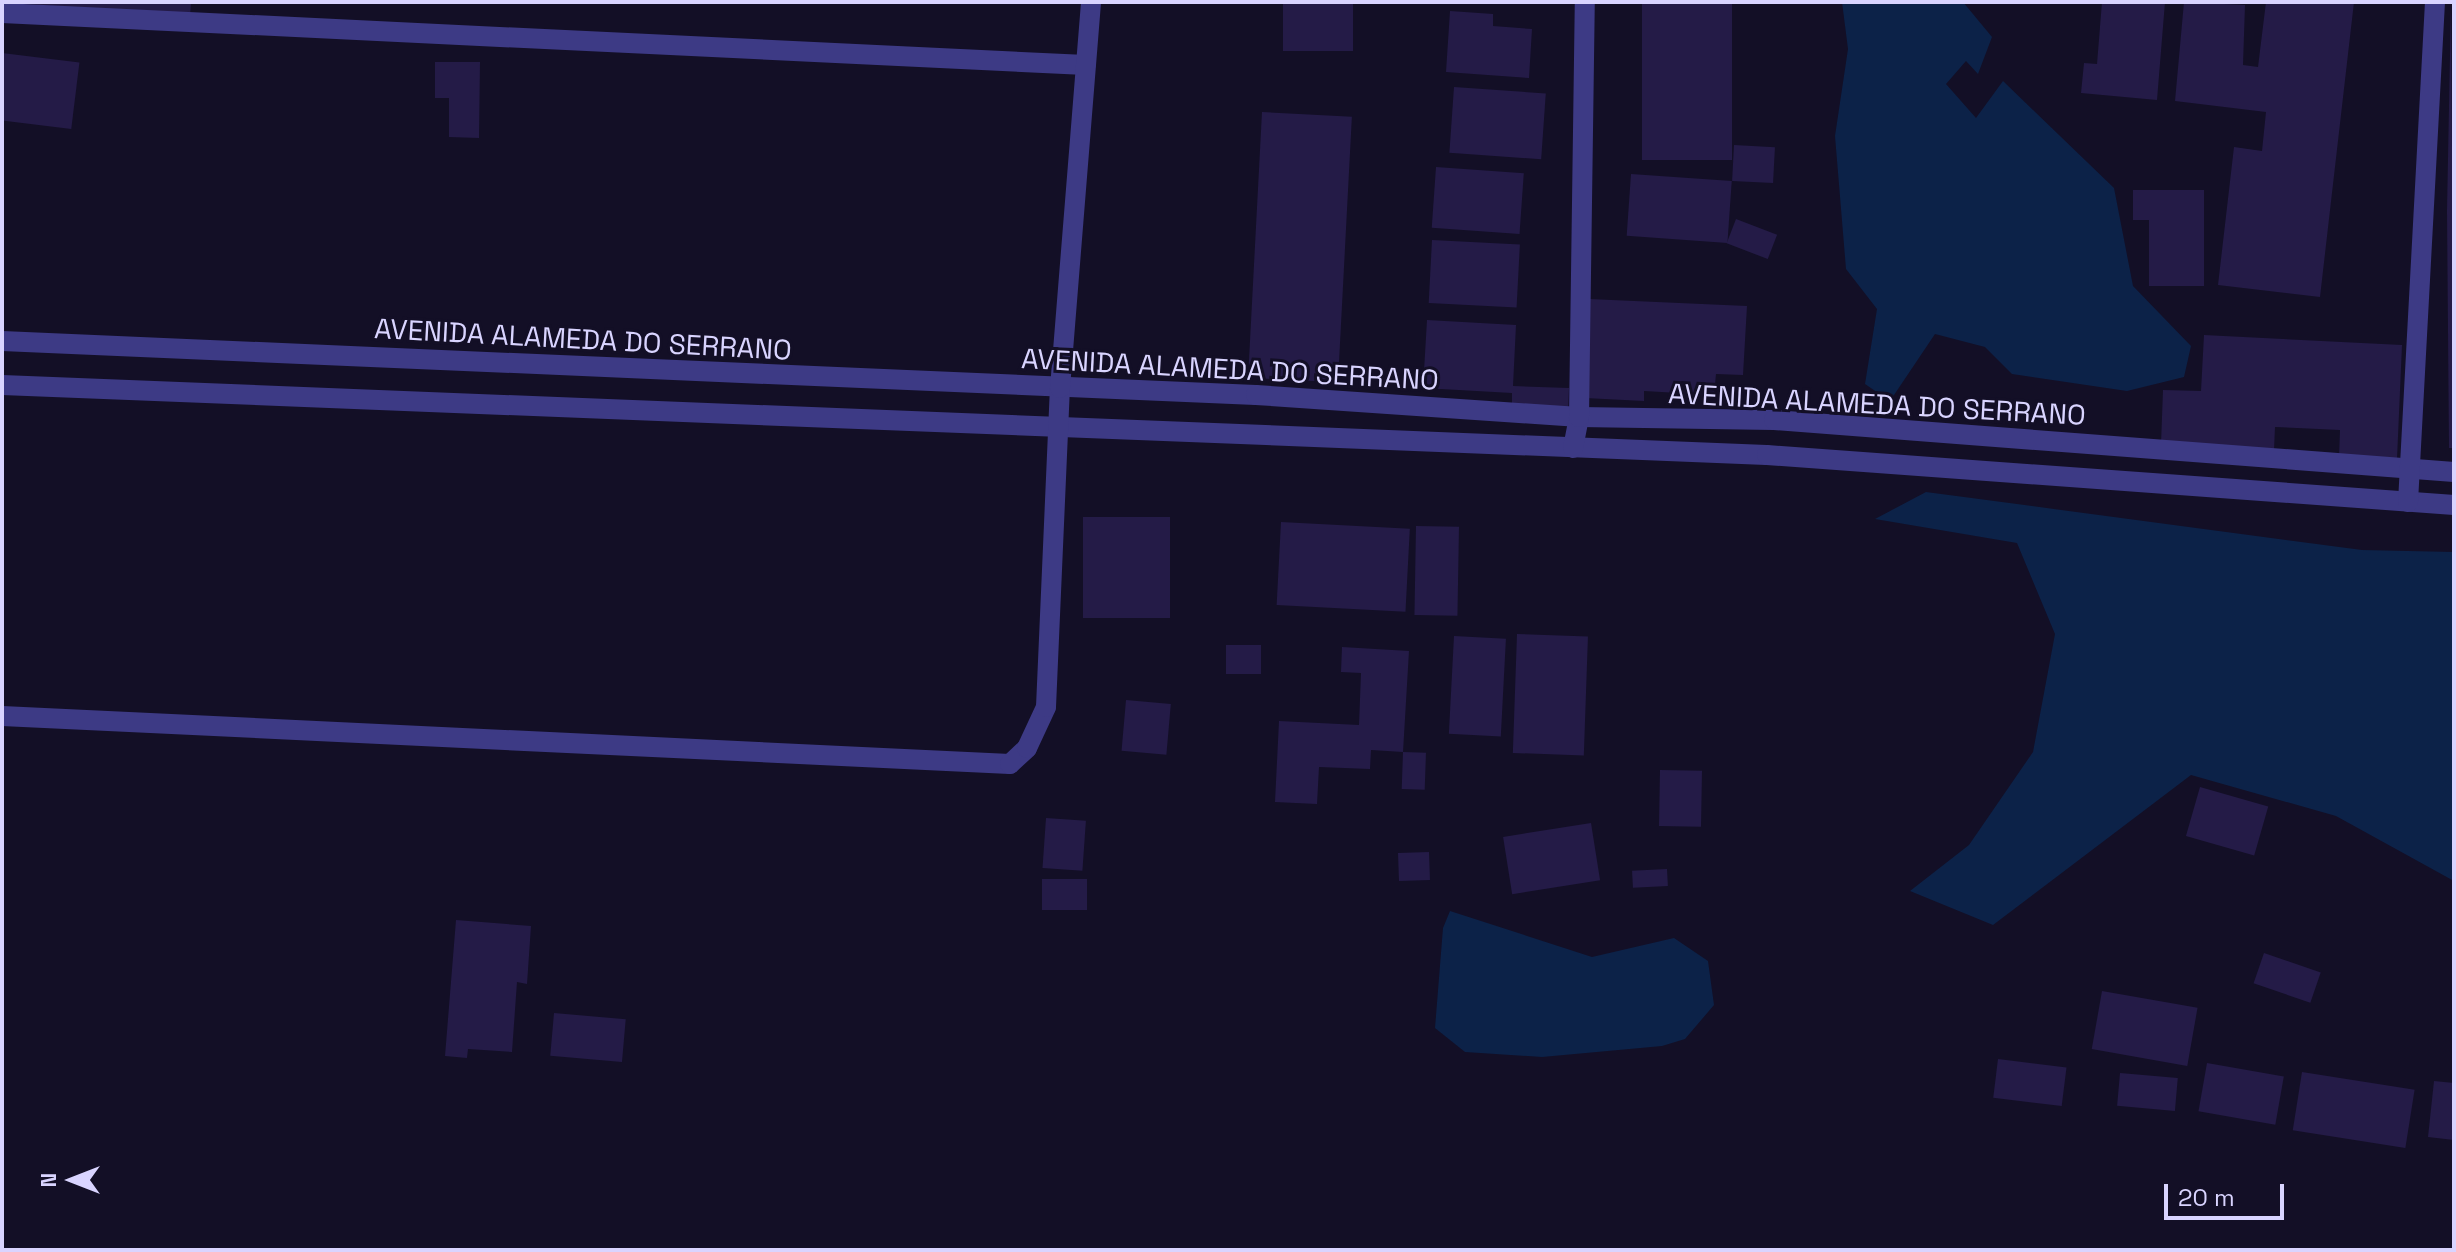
<!DOCTYPE html>
<html>
<head>
<meta charset="utf-8">
<style>
  body { margin:0 }
  #map { position:relative; width:2456px; height:1252px; overflow:hidden; background:#130f26; font-family:"Space Grotesk",sans-serif }
  div>[style] { position:absolute }
  .water>* { inset:0; background:#0c2248 }
  .building>* { inset:0; background:#241b47; transform-origin:0 0 }
  .street>* { height:20px; margin:-10px; padding:0 10px; transform-origin:10px; border-radius:10px; background:#3d3a85 }
  span { translate:-50% -50%; white-space:nowrap; text-align:center; line-height:1.15; -webkit-text-stroke:6px #130f26; paint-order:stroke }
  .street-label { font-size:28px; color:#d9d4ff }
  .frame { position:absolute; inset:0; border:4px solid #d9d4ff; pointer-events:none }
  .north { position:absolute; left:32px; top:1140px; width:80px; height:80px; -webkit-text-stroke:6px #130f26; paint-order:stroke; rotate:270deg; font-size:22px; font-weight:700; line-height:32px; text-align:center; color:#d9d4ff }
  .north::after { content:''; display:block; margin:auto; width:28px; height:36px; background:#d9d4ff; clip-path:polygon(50% 0,100% 100%,50% 72%,0 100%) }
  .scale { position:absolute; left:2164px; top:1184px; width:120px; height:36px; box-sizing:border-box; border:4px solid #d9d4ff; border-top:0; padding-left:10px; font-size:24px; line-height:28px; white-space:nowrap; color:#d9d4ff; -webkit-text-stroke:6px #130f26; paint-order:stroke }
</style>
</head>
<body>
<div id="map">
  <div class="water">
    <i style="clip-path:polygon(1842px 2px,1963px 2px,1992px 37px,1978px 74px,1966px 61px,1946px 84px,1976px 118px,2003px 81px,2114px 188px,2133px 286px,2191px 346px,2184px 377px,2127px 391px,2012px 374px,1985px 347px,1935px 334px,1890px 401px,1865px 384px,1877px 309px,1846px 269px,1835px 136px,1848px 49px)"></i>
    <i style="clip-path:polygon(1926px 492px,2362px 550px,2454px 552px,2454px 881px,2336px 816px,2191px 775px,1993px 925px,1910px 891px,1969px 845px,2033px 752px,2055px 634px,2017px 543px,1875px 519px)"></i>
    <i style="clip-path:polygon(1450px 911px,1592px 957px,1674px 938px,1708px 961px,1714px 1005px,1685px 1039px,1662px 1046px,1542px 1057px,1465px 1052px,1435px 1028px,1443px 928px)"></i>
  </div>
  <div class="building">
    <i style="clip-path:polygon(2px 2px,191px 2px,190px 17px)"></i>
    <i style="left:1283px;top:2px;width:70px;height:49px"></i>
    <i style="left:1642px;top:2px;width:90px;height:158px"></i>
    <i style="clip-path:polygon(2102px 2px,2165px 2px,2157px 100px,2081px 93px,2084px 63px,2097px 64px)"></i>
    <i style="clip-path:polygon(2184px 2px,2245px 5px,2243px 65px,2258px 67px,2266px 2px,2354px 2px,2320px 297px,2218px 285px,2234px 147px,2262px 151px,2266px 112px,2175px 101px)"></i>
    <i style="clip-path:polygon(2451px 2px,2454px 448px,2449px 448px,2447px 211px)"></i>
    <i style="clip-path:polygon(1450px 11px,1493px 14px,1493px 26px,1532px 29px,1529px 78px,1446px 72px)"></i>
    <i style="left:2px;top:53px;width:78px;height:67px;rotate:7deg"></i>
    <i style="clip-path:polygon(435px 62px,480px 62px,479px 138px,449px 137px,449px 98px,435px 98px)"></i>
    <i style="left:1454px;top:87px;width:92px;height:66px;rotate:4deg"></i>
    <i style="left:1262px;top:112px;width:90px;height:266px;rotate:3deg"></i>
    <i style="left:1734px;top:145px;width:41px;height:36px;rotate:3deg"></i>
    <i style="left:1436px;top:167px;width:88px;height:61px;rotate:4deg"></i>
    <i style="left:1631px;top:174px;width:101px;height:62px;rotate:4deg"></i>
    <i style="clip-path:polygon(2133px 190px,2204px 190px,2204px 286px,2149px 286px,2149px 220px,2133px 220px)"></i>
    <i style="left:1736px;top:219px;width:44px;height:26px;rotate:21deg"></i>
    <i style="left:1432px;top:240px;width:88px;height:63px;rotate:3deg"></i>
    <i style="clip-path:polygon(1589px 299px,1747px 306px,1743px 375px,1716px 374px,1714px 395px,1644px 391px,1644px 401px,1585px 398px)"></i>
    <i style="clip-path:polygon(1427px 320px,1516px 325px,1513px 386px,1569px 388px,1568px 413px,1512px 411px,1512px 393px,1423px 388px)"></i>
    <i style="clip-path:polygon(2204px 335px,2402px 345px,2397px 459px,2339px 457px,2340px 430px,2275px 427px,2274px 450px,2161px 444px,2163px 390px,2201px 391px)"></i>
    <i style="left:1170px;top:517px;width:101px;height:87px;rotate:90deg"></i>
    <i style="left:1281px;top:522px;width:129px;height:83px;rotate:3deg"></i>
    <i style="left:1416px;top:526px;width:43px;height:89px;rotate:1deg"></i>
    <i style="left:1517px;top:634px;width:71px;height:119px;rotate:2deg"></i>
    <i style="left:1454px;top:636px;width:52px;height:98px;rotate:3deg"></i>
    <i style="left:1226px;top:645px;width:35px;height:29px"></i>
    <i style="clip-path:polygon(1342px 647px,1409px 651px,1403px 752px,1371px 750px,1370px 769px,1319px 767px,1317px 804px,1275px 802px,1279px 721px,1359px 725px,1361px 673px,1341px 672px)"></i>
    <i style="left:1126px;top:700px;width:45px;height:51px;rotate:5deg"></i>
    <i style="left:1403px;top:752px;width:23px;height:37px;rotate:2deg"></i>
    <i style="left:1660px;top:770px;width:42px;height:56px;rotate:1deg"></i>
    <i style="left:2200px;top:787px;width:71px;height:51px;rotate:16deg"></i>
    <i style="left:1046px;top:818px;width:40px;height:50px;rotate:4deg"></i>
    <i style="left:1591px;top:823px;width:58px;height:89px;rotate:81deg"></i>
    <i style="left:1429px;top:852px;width:28px;height:31px;rotate:88deg"></i>
    <i style="left:1667px;top:869px;width:17px;height:35px;rotate:87deg"></i>
    <i style="left:1042px;top:879px;width:45px;height:31px"></i>
    <i style="clip-path:polygon(456px 920px,531px 926px,527px 984px,517px 982px,512px 1052px,468px 1049px,467px 1058px,445px 1056px)"></i>
    <i style="left:2264px;top:953px;width:60px;height:32px;rotate:19deg"></i>
    <i style="left:2102px;top:991px;width:97px;height:59px;rotate:10deg"></i>
    <i style="left:554px;top:1013px;width:72px;height:43px;rotate:5deg"></i>
    <i style="left:1998px;top:1059px;width:69px;height:39px;rotate:7deg"></i>
    <i style="left:2207px;top:1063px;width:78px;height:49px;rotate:10deg"></i>
    <i style="left:2302px;top:1072px;width:114px;height:59px;rotate:9deg"></i>
    <i style="left:2120px;top:1073px;width:58px;height:33px;rotate:5deg"></i>
    <i style="clip-path:polygon(2434px 1081px,2454px 1083px,2454px 1140px,2428px 1137px)"></i>
  </div>
  <div class="street">
    <i style="left:2px;top:13px;width:1085px;rotate:2.75deg"></i>
    <i style="left:2px;top:341px;width:1255px;rotate:2.47deg"></i>
    <i style="left:1256px;top:395px;width:324px;rotate:3.9deg"></i>
    <i style="left:1579px;top:417px;width:195px;rotate:0.9deg"></i>
    <i style="left:1774px;top:420px;width:682px;rotate:4.37deg"></i>
    <i style="left:2px;top:385px;width:1766px;rotate:2.27deg"></i>
    <i style="left:1767px;top:455px;width:689px;rotate:4.16deg"></i>
    <i style="left:1573px;top:448px;width:32px;rotate:-79deg"></i>
    <i style="left:1579px;top:417px;width:415px;rotate:-89.2deg"></i>
    <i style="left:2408px;top:502px;width:501px;rotate:-86.91deg"></i>
    <i style="left:2px;top:716px;width:1009px;rotate:2.73deg"></i>
    <i style="left:1010px;top:764px;width:23px;rotate:-43deg"></i>
    <i style="left:1027px;top:748px;width:45px;rotate:-65.1deg"></i>
    <i style="left:1046px;top:707px;width:319px;rotate:-87.5deg"></i>
    <i style="left:1060px;top:388px;width:387px;rotate:-85.4deg"></i>
  </div>
  <div class="street-label">
    <span style="left:583px;top:339px;rotate:3deg">AVENIDA ALAMEDA DO SERRANO</span>
    <span style="left:1230px;top:369px;rotate:3deg">AVENIDA ALAMEDA DO SERRANO</span>
    <span style="left:1877px;top:404px;rotate:3deg">AVENIDA ALAMEDA DO SERRANO</span>
  </div>
  <div class="frame"></div>
  <div class="north">N</div>
  <div class="scale">20 m</div>
</div>
</body>
</html>
